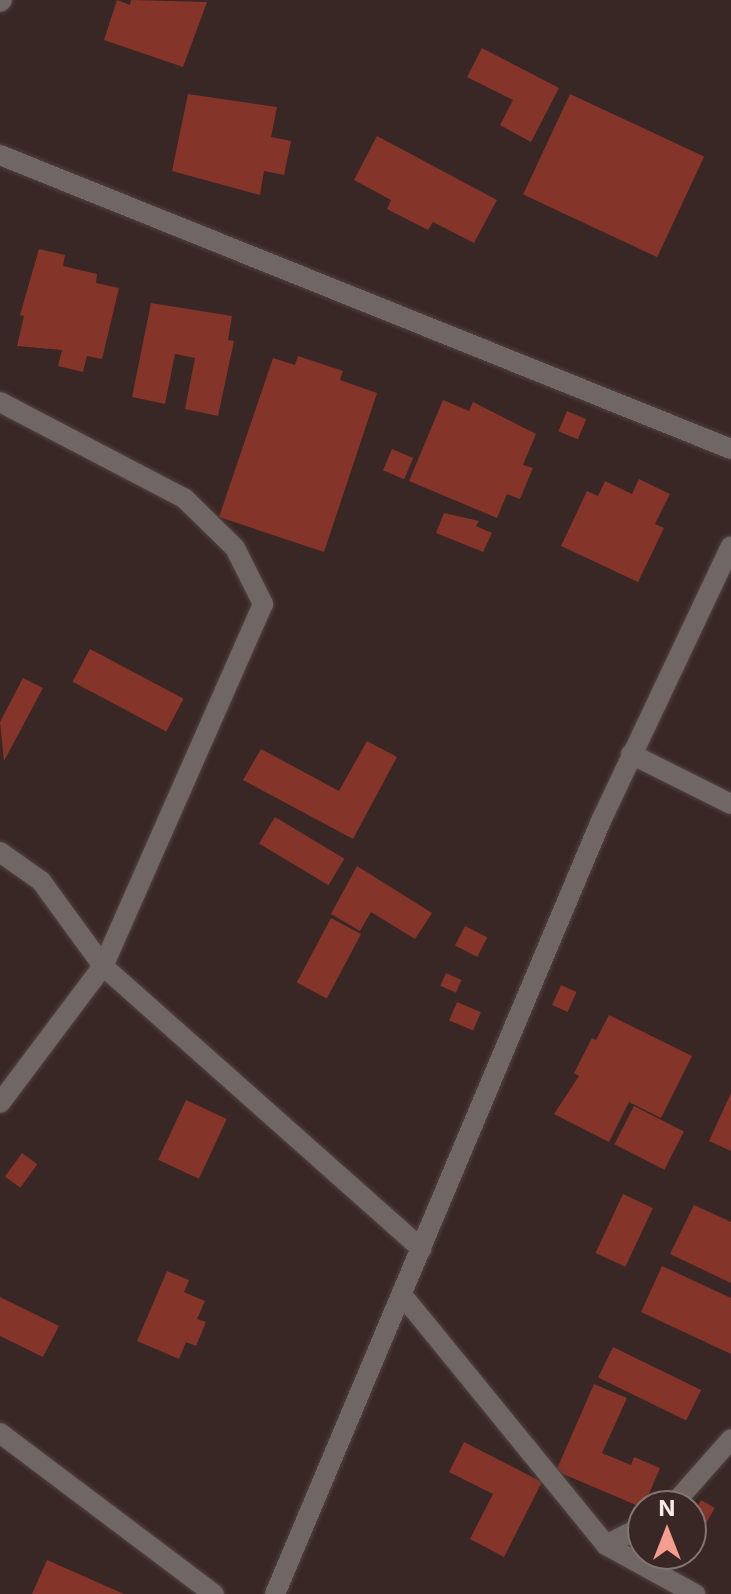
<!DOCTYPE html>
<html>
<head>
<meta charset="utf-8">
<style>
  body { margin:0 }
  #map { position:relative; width:731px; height:1594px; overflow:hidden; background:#382724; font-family:Inter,sans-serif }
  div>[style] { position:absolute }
  .building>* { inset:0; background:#853429; transform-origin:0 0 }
  .roads { filter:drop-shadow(0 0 2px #534240) drop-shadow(0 0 2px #534240) }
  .minor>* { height:20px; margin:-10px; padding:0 10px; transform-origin:10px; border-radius:10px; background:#706765 }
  span { translate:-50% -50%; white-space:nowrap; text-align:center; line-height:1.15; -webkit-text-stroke:6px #382724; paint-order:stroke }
  .north { position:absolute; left:627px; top:1490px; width:80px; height:80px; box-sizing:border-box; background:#382724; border:2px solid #847573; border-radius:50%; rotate:0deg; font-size:22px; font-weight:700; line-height:32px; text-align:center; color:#f7ebe9 }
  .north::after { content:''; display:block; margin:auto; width:28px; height:36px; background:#f59d8e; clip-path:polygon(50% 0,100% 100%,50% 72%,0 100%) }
</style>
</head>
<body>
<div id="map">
  <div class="building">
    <i style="clip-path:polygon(117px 0,130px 5px,131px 0,207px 2px,183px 67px,104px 40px)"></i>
    <i style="clip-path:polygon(482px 48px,559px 88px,531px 142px,500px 125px,513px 100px,467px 77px)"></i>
    <i style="clip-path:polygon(188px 94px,277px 107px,271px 137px,291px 141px,284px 175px,264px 171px,260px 195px,172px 171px)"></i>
    <i style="left:570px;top:94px;width:148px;height:111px;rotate:25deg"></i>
    <i style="clip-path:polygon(377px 136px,497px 200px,474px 243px,433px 222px,428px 230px,387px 209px,391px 200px,354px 180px)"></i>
    <i style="clip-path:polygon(39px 249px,65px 255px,63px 266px,97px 274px,96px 283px,119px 288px,102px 359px,87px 356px,83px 372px,58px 366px,62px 350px,17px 346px,24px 316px,20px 315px)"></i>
    <i style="clip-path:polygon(151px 303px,232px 316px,228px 340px,234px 341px,218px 416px,185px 409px,195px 358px,175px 354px,165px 404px,132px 397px)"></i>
    <i style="clip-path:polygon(298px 356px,343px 371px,340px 380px,377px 393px,324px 552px,219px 517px,273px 358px,295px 365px)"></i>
    <i style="clip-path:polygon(443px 400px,469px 411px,473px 402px,536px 434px,523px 465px,533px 468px,520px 499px,507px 494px,497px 518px,409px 481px)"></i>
    <i style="left:567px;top:411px;width:21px;height:22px;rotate:23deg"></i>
    <i style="left:392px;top:449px;width:23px;height:23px;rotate:23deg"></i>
    <i style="clip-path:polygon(639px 479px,670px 494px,655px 524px,664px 528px,638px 582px,561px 546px,587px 491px,598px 496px,605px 481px,632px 494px)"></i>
    <i style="clip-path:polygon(444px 513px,479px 521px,476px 526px,492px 533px,483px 552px,436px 533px)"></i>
    <i style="left:90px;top:649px;width:106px;height:37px;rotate:28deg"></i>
    <i style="clip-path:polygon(23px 678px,43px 688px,4px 761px,0 722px)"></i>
    <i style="clip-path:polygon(367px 741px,397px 757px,353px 839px,243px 780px,261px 749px,339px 791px)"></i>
    <i style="left:275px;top:817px;width:81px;height:31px;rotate:31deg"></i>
    <i style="clip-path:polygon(357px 866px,432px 913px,415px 939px,371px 912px,360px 931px,331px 914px)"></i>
    <i style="left:331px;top:918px;width:34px;height:73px;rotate:28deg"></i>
    <i style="left:465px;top:926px;width:25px;height:22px;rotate:27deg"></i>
    <i style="left:446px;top:973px;width:17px;height:14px;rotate:24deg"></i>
    <i style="left:561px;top:985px;width:17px;height:22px;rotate:24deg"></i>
    <i style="left:457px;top:1002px;width:26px;height:20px;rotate:23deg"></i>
    <i style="clip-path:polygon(609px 1015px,692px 1056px,661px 1118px,629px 1102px,609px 1142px,554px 1114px,579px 1076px,574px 1073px,592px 1038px,596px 1040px)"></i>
    <i style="clip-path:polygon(731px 1093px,731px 1151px,709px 1141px)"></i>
    <i style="left:186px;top:1100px;width:45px;height:66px;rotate:25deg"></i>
    <i style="left:634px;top:1106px;width:56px;height:43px;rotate:27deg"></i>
    <i style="left:22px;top:1153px;width:19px;height:29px;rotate:36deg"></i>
    <i style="left:623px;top:1194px;width:33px;height:65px;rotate:25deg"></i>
    <i style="clip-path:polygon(694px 1205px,731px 1222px,731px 1283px,670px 1254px)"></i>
    <i style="clip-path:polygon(662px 1266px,731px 1298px,731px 1354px,641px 1312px)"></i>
    <i style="clip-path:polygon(167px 1271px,189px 1280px,184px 1292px,205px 1301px,197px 1319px,206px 1322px,196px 1346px,186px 1342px,179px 1359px,137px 1341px)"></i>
    <i style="clip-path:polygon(0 1297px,59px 1326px,43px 1357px,0 1336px)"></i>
    <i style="left:613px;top:1347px;width:98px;height:34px;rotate:26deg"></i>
    <i style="clip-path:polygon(594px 1384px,627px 1398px,602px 1453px,631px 1465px,634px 1457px,660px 1468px,643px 1508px,556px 1471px)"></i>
    <i style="clip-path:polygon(464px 1442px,542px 1482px,504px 1557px,470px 1539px,493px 1494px,449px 1472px)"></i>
    <i style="left:701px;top:1500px;width:16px;height:17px;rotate:30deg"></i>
    <i style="clip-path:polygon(691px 1520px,706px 1527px,699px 1540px,691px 1535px)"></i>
    <i style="clip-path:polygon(47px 1560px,124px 1594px,32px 1594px)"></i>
  </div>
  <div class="roads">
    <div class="minor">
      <i style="left:0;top:2px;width:3px;rotate:-45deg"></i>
      <i style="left:0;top:155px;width:788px;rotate:21.91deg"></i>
      <i style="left:0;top:402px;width:208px;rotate:27.6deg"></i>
      <i style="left:184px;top:498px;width:71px;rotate:44.4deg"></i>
      <i style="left:235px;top:548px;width:63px;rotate:63.4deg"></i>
      <i style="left:263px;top:604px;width:396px;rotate:113.8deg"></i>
      <i style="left:103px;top:966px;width:171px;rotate:126.9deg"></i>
      <i style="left:631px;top:754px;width:112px;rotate:26.6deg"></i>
      <i style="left:0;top:852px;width:50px;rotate:35.3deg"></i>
      <i style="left:41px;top:881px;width:105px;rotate:53.9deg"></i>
      <i style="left:103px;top:966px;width:426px;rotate:41.6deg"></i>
      <i style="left:403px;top:1296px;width:321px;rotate:50.8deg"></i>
      <i style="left:606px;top:1545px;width:102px;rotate:28.8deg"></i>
      <i style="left:0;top:1433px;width:268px;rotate:37deg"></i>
      <i style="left:672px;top:1506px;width:89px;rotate:-48.6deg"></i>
      <i style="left:606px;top:1545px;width:42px;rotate:-27.2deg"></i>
      <i style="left:275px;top:1594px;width:837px;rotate:-67.14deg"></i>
      <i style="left:600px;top:823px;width:306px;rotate:-64.7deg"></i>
    </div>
  </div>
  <div class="north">N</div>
</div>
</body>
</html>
